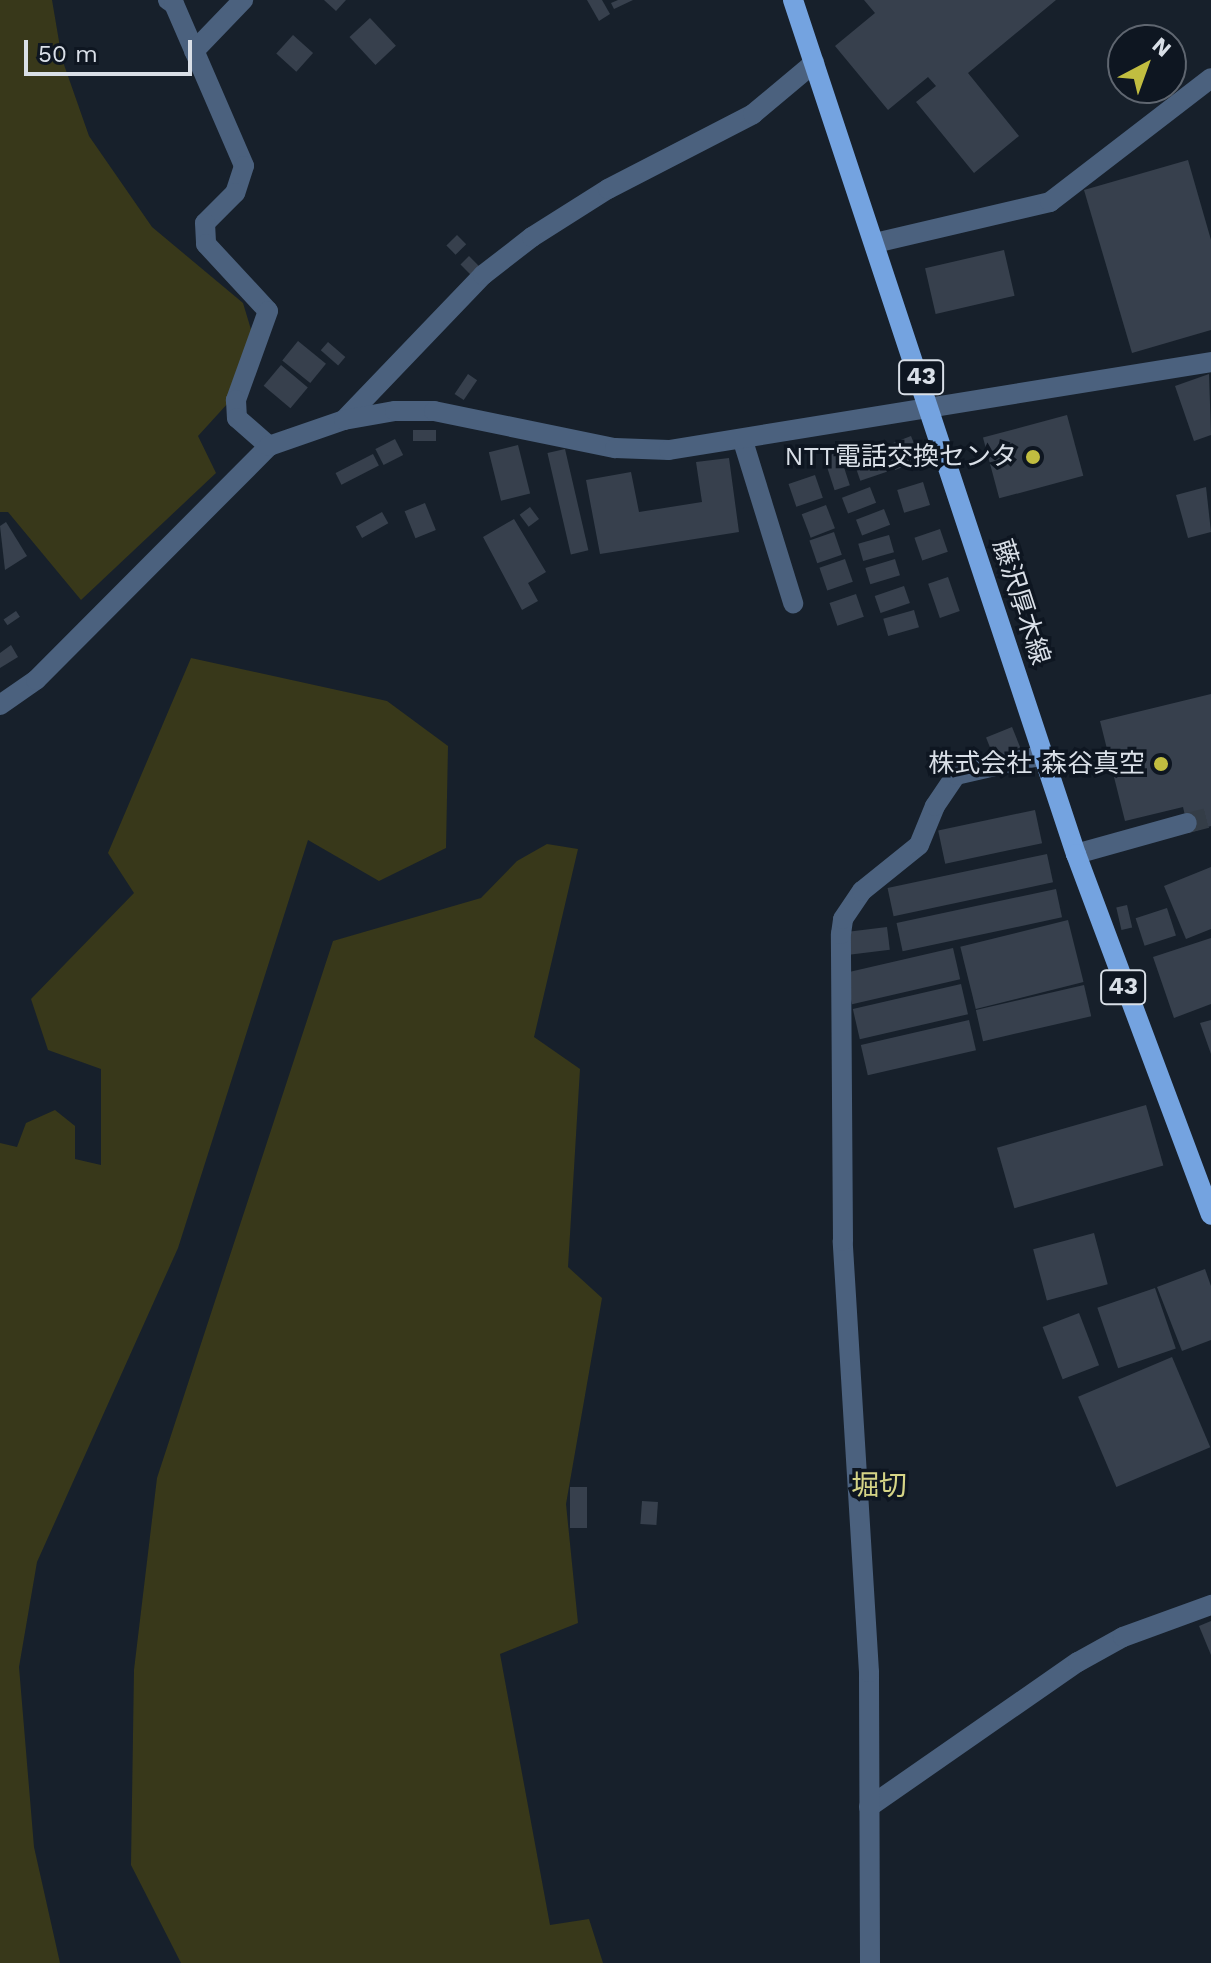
<!DOCTYPE html>
<html>
<head>
<meta charset="utf-8">
<style>
  body { margin:0 }
  #map { position:relative; width:1211px; height:1963px; overflow:hidden; background:#17202b; font-family:"Work Sans","Noto Sans JP",sans-serif }
  div>[style] { position:absolute }
  .green>* { inset:0; background:#38381a }
  .building>* { inset:0; background:#37404d; transform-origin:0 0 }
  .minor-tunnel>* { height:20px; margin-top:-10px; transform-origin:0; background:repeating-linear-gradient(90deg,#343d47 0 20px,transparent 0 30px) }
  .minor>* { height:20px; margin:-10px; padding:0 10px; transform-origin:10px; border-radius:10px; background:#4b617e }
  .major>* { height:20px; margin:-10px; padding:0 10px; transform-origin:10px; border-radius:10px; background:#74a3e0 }
  .dots>* { width:22px; height:22px; translate:-50% -50%; box-sizing:border-box; border:4px solid #0e1621; border-radius:50% }
  span { translate:-50% -50%; white-space:nowrap; text-align:center; line-height:1.15; -webkit-text-stroke:7px #0e1621; paint-order:stroke }
  .shield-label span { padding:2px 6px; background:#0e1621; border:2px solid; border-radius:6px; -webkit-text-stroke-width:0 }
  .shield-label { font-size:24px; color:#d9dfe7; font-weight:700 }
  .poi-label { font-size:26px; color:#d9dfe7 }
  .right { translate:-100% -50%; text-align:right }
  .street-label { font-size:26px; color:#d9dfe7 }
  .neighbourhood-label { font-size:28px; color:#d5d486 }
  .north { position:absolute; left:1107px; top:24px; width:80px; height:80px; box-sizing:border-box; background:#0e1621; border:2px solid #5f6670; border-radius:50%; rotate:41deg; font-size:22px; font-weight:700; line-height:32px; text-align:center; color:#d9dfe7 }
  .north::after { content:''; display:block; margin:auto; width:28px; height:36px; background:#c1bd40; clip-path:polygon(50% 0,100% 100%,50% 72%,0 100%) }
  .scale { position:absolute; left:24px; top:40px; width:168px; height:36px; box-sizing:border-box; border:4px solid #d9dfe7; border-top:0; padding-left:10px; font-size:24px; line-height:28px; white-space:nowrap; color:#d9dfe7; -webkit-text-stroke:6px #0e1621; paint-order:stroke }
</style>
</head>
<body>
<div id="map">
  <div class="green">
    <i style="clip-path:polygon(0 0,52px 0,62px 59px,89px 136px,152px 227px,243px 303px,256px 346px,229px 402px,198px 436px,216px 473px,81px 600px,8px 512px,0 512px)"></i>
    <i style="clip-path:polygon(191px 658px,387px 701px,448px 746px,446px 848px,379px 881px,308px 840px,178px 1248px,37px 1562px,19px 1667px,34px 1847px,60px 1963px,0 1963px,0 1143px,17px 1147px,26px 1123px,55px 1110px,75px 1126px,75px 1159px,101px 1165px,101px 1069px,48px 1050px,31px 999px,134px 893px,108px 853px)"></i>
    <i style="clip-path:polygon(547px 844px,578px 849px,534px 1037px,580px 1069px,568px 1267px,602px 1298px,566px 1504px,578px 1623px,500px 1654px,550px 1925px,589px 1919px,603px 1963px,181px 1963px,131px 1865px,134px 1670px,157px 1478px,333px 941px,481px 898px,517px 861px)"></i>
  </div>
  <div class="building">
    <i style="clip-path:polygon(324px 0,346px 0,336px 11px)"></i>
    <i style="clip-path:polygon(587px 0,602px 0,610px 14px,599px 21px)"></i>
    <i style="clip-path:polygon(618px 0,633px 0,614px 9px,611px 3px)"></i>
    <i style="clip-path:polygon(864px 0,1056px 0,968px 73px,1019px 136px,974px 173px,916px 102px,936px 86px,928px 77px,888px 110px,835px 46px,875px 13px)"></i>
    <i style="left:370px;top:18px;width:38px;height:28px;rotate:47deg"></i>
    <i style="left:293px;top:35px;width:27px;height:25px;rotate:42deg"></i>
    <i style="clip-path:polygon(1188px 160px,1211px 240px,1211px 330px,1132px 353px,1084px 190px)"></i>
    <i style="left:457px;top:235px;width:13px;height:15px;rotate:45deg"></i>
    <i style="left:1004px;top:250px;width:47px;height:81px;rotate:77deg"></i>
    <i style="left:469px;top:256px;width:14px;height:12px;rotate:45deg"></i>
    <i style="left:298px;top:341px;width:36px;height:25px;rotate:39deg"></i>
    <i style="left:328px;top:342px;width:23px;height:11px;rotate:41deg"></i>
    <i style="left:281px;top:365px;width:35px;height:27px;rotate:40deg"></i>
    <i style="left:468px;top:374px;width:11px;height:24px;rotate:34deg"></i>
    <i style="clip-path:polygon(1209px 374px,1211px 435px,1194px 441px,1175px 386px)"></i>
    <i style="left:1067px;top:415px;width:63px;height:87px;rotate:75deg"></i>
    <i style="left:413px;top:430px;width:23px;height:11px"></i>
    <i style="left:911px;top:436px;width:26px;height:27px;rotate:69deg"></i>
    <i style="left:395px;top:439px;width:18px;height:22px;rotate:63deg"></i>
    <i style="left:518px;top:445px;width:50px;height:30px;rotate:76deg"></i>
    <i style="left:565px;top:449px;width:104px;height:18px;rotate:77deg"></i>
    <i style="left:879px;top:449px;width:24px;height:28px;rotate:71deg"></i>
    <i style="left:839px;top:452px;width:35px;height:16px;rotate:72deg"></i>
    <i style="left:373px;top:454px;width:13px;height:42px;rotate:63deg"></i>
    <i style="clip-path:polygon(729px 458px,739px 532px,600px 554px,586px 480px,631px 472px,639px 512px,702px 502px,696px 462px)"></i>
    <i style="left:815px;top:475px;width:24px;height:28px;rotate:71deg"></i>
    <i style="left:923px;top:482px;width:24px;height:27px;rotate:73deg"></i>
    <i style="left:870px;top:487px;width:17px;height:30px;rotate:69deg"></i>
    <i style="clip-path:polygon(1206px 487px,1211px 532px,1188px 538px,1176px 495px)"></i>
    <i style="left:425px;top:503px;width:29px;height:22px;rotate:68deg"></i>
    <i style="left:826px;top:505px;width:25px;height:26px;rotate:69deg"></i>
    <i style="left:530px;top:507px;width:15px;height:13px;rotate:53deg"></i>
    <i style="left:884px;top:509px;width:17px;height:30px;rotate:69deg"></i>
    <i style="left:382px;top:512px;width:13px;height:30px;rotate:61deg"></i>
    <i style="clip-path:polygon(514px 519px,546px 572px,528px 583px,538px 601px,522px 610px,483px 537px)"></i>
    <i style="clip-path:polygon(6px 522px,27px 556px,5px 570px,0 526px)"></i>
    <i style="left:940px;top:529px;width:24px;height:27px;rotate:71deg"></i>
    <i style="left:834px;top:532px;width:24px;height:26px;rotate:71deg"></i>
    <i style="left:889px;top:535px;width:18px;height:32px;rotate:74deg"></i>
    <i style="left:845px;top:559px;width:24px;height:27px;rotate:71deg"></i>
    <i style="left:895px;top:559px;width:17px;height:31px;rotate:73deg"></i>
    <i style="left:948px;top:577px;width:36px;height:21px;rotate:71deg"></i>
    <i style="left:904px;top:586px;width:18px;height:31px;rotate:71deg"></i>
    <i style="left:856px;top:594px;width:24px;height:28px;rotate:71deg"></i>
    <i style="left:914px;top:610px;width:18px;height:32px;rotate:74deg"></i>
    <i style="left:16px;top:611px;width:7px;height:15px;rotate:56deg"></i>
    <i style="clip-path:polygon(11px 645px,18px 657px,0 668px,0 653px)"></i>
    <i style="clip-path:polygon(1211px 694px,1211px 826px,1189px 833px,1183px 807px,1125px 821px,1100px 721px)"></i>
    <i style="left:1012px;top:727px;width:22px;height:28px;rotate:68deg"></i>
    <i style="left:1035px;top:810px;width:34px;height:99px;rotate:78deg"></i>
    <i style="left:1047px;top:854px;width:29px;height:163px;rotate:78deg"></i>
    <i style="clip-path:polygon(1211px 867px,1211px 929px,1186px 939px,1164px 886px)"></i>
    <i style="left:1056px;top:889px;width:29px;height:163px;rotate:78deg"></i>
    <i style="left:1127px;top:905px;width:23px;height:11px;rotate:77deg"></i>
    <i style="left:1167px;top:908px;width:29px;height:33px;rotate:72deg"></i>
    <i style="left:1068px;top:920px;width:64px;height:111px;rotate:76deg"></i>
    <i style="left:887px;top:927px;width:23px;height:41px;rotate:83deg"></i>
    <i style="clip-path:polygon(1211px 938px,1211px 1004px,1174px 1018px,1153px 957px)"></i>
    <i style="left:953px;top:948px;width:32px;height:111px;rotate:77deg"></i>
    <i style="left:961px;top:984px;width:31px;height:111px;rotate:77deg"></i>
    <i style="left:1084px;top:985px;width:32px;height:111px;rotate:77deg"></i>
    <i style="left:969px;top:1020px;width:31px;height:111px;rotate:77deg"></i>
    <i style="clip-path:polygon(1211px 1020px,1211px 1054px,1200px 1023px)"></i>
    <i style="left:1146px;top:1105px;width:63px;height:155px;rotate:74deg"></i>
    <i style="left:1094px;top:1233px;width:53px;height:63px;rotate:75deg"></i>
    <i style="clip-path:polygon(1205px 1269px,1211px 1286px,1211px 1340px,1182px 1351px,1157px 1287px)"></i>
    <i style="left:1155px;top:1288px;width:64px;height:61px;rotate:71deg"></i>
    <i style="left:1079px;top:1313px;width:56px;height:39px;rotate:69deg"></i>
    <i style="left:1172px;top:1357px;width:98px;height:102px;rotate:67deg"></i>
    <i style="left:570px;top:1487px;width:17px;height:41px"></i>
    <i style="left:642px;top:1501px;width:16px;height:23px;rotate:4deg"></i>
    <i style="clip-path:polygon(1211px 1621px,1211px 1655px,1199px 1626px)"></i>
  </div>
  <div class="minor-tunnel">
    <i style="left:1187px;top:823px;width:25px;rotate:-14deg"></i>
  </div>
  <div class="minor">
    <i style="left:168px;top:0;width:7px;rotate:34deg"></i>
    <i style="left:174px;top:4px;width:176px;rotate:66.6deg"></i>
    <i style="left:244px;top:166px;width:28px;rotate:108deg"></i>
    <i style="left:235px;top:193px;width:42px;rotate:135deg"></i>
    <i style="left:205px;top:223px;width:21px;rotate:87deg"></i>
    <i style="left:206px;top:244px;width:91px;rotate:47.2deg"></i>
    <i style="left:268px;top:311px;width:95px;rotate:109.8deg"></i>
    <i style="left:236px;top:400px;width:18px;rotate:87deg"></i>
    <i style="left:237px;top:418px;width:43px;rotate:41.2deg"></i>
    <i style="left:194px;top:51px;width:71px;rotate:-46.1deg"></i>
    <i style="left:875px;top:243px;width:180px;rotate:-13.2deg"></i>
    <i style="left:1050px;top:202px;width:203px;rotate:-37.6deg"></i>
    <i style="left:344px;top:420px;width:201px;rotate:-46.2deg"></i>
    <i style="left:483px;top:275px;width:62px;rotate:-37.8deg"></i>
    <i style="left:532px;top:237px;width:90px;rotate:-32.3deg"></i>
    <i style="left:608px;top:189px;width:163px;rotate:-27.3deg"></i>
    <i style="left:753px;top:114px;width:80px;rotate:-39.9deg"></i>
    <i style="left:743px;top:441px;width:170px;rotate:72.8deg"></i>
    <i style="left:0;top:705px;width:44px;rotate:-34.8deg"></i>
    <i style="left:36px;top:680px;width:330px;rotate:-45.1deg"></i>
    <i style="left:269px;top:446px;width:79px;rotate:-19.1deg"></i>
    <i style="left:344px;top:420px;width:52px;rotate:-10deg"></i>
    <i style="left:395px;top:411px;width:39px"></i>
    <i style="left:434px;top:411px;width:185px;rotate:11.6deg"></i>
    <i style="left:615px;top:448px;width:54px;rotate:2.1deg"></i>
    <i style="left:669px;top:450px;width:549px;rotate:-9.22deg"></i>
    <i style="left:1076px;top:854px;width:115px;rotate:-15.6deg"></i>
    <i style="left:869px;top:1807px;width:254px;rotate:-34.8deg"></i>
    <i style="left:1078px;top:1662px;width:51px;rotate:-29.1deg"></i>
    <i style="left:1123px;top:1637px;width:94px;rotate:-20deg"></i>
    <i style="left:870px;top:1963px;width:291px;rotate:-90.2deg"></i>
    <i style="left:869px;top:1672px;width:432px;rotate:-93.5deg"></i>
    <i style="left:843px;top:1241px;width:307px;rotate:-90.4deg"></i>
    <i style="left:841px;top:934px;width:15px;rotate:-82deg"></i>
    <i style="left:843px;top:919px;width:34px;rotate:-56deg"></i>
    <i style="left:862px;top:891px;width:73px;rotate:-38.9deg"></i>
    <i style="left:919px;top:845px;width:42px;rotate:-67.7deg"></i>
    <i style="left:935px;top:806px;width:37px;rotate:-56deg"></i>
    <i style="left:956px;top:775px;width:89px;rotate:-12.9deg"></i>
  </div>
  <div class="major">
    <i style="left:793px;top:0;width:900px;rotate:71.67deg"></i>
    <i style="left:1076px;top:854px;width:385px;rotate:69.5deg"></i>
  </div>
  <div class="dots">
    <i style="left:1033px;top:457px;background:#c1bd40"></i>
    <i style="left:1161px;top:764px;background:#c1bd40"></i>
  </div>
  <div class="shield-label">
    <span style="left:921px;top:377px">43</span>
    <span style="left:1123px;top:987px">43</span>
  </div>
  <div class="poi-label">
    <span class="right" style="left:1017px;top:457px">NTT電話交換センタ</span>
    <span class="right" style="left:1145px;top:764px">株式会社 森谷真空</span>
  </div>
  <div class="street-label">
    <span style="left:1021px;top:602px;rotate:72deg">藤沢厚木線</span>
  </div>
  <div class="neighbourhood-label">
    <span style="left:879px;top:1486px">堀切</span>
  </div>
  <div class="north">N</div>
  <div class="scale">50 m</div>
</div>
</body>
</html>
